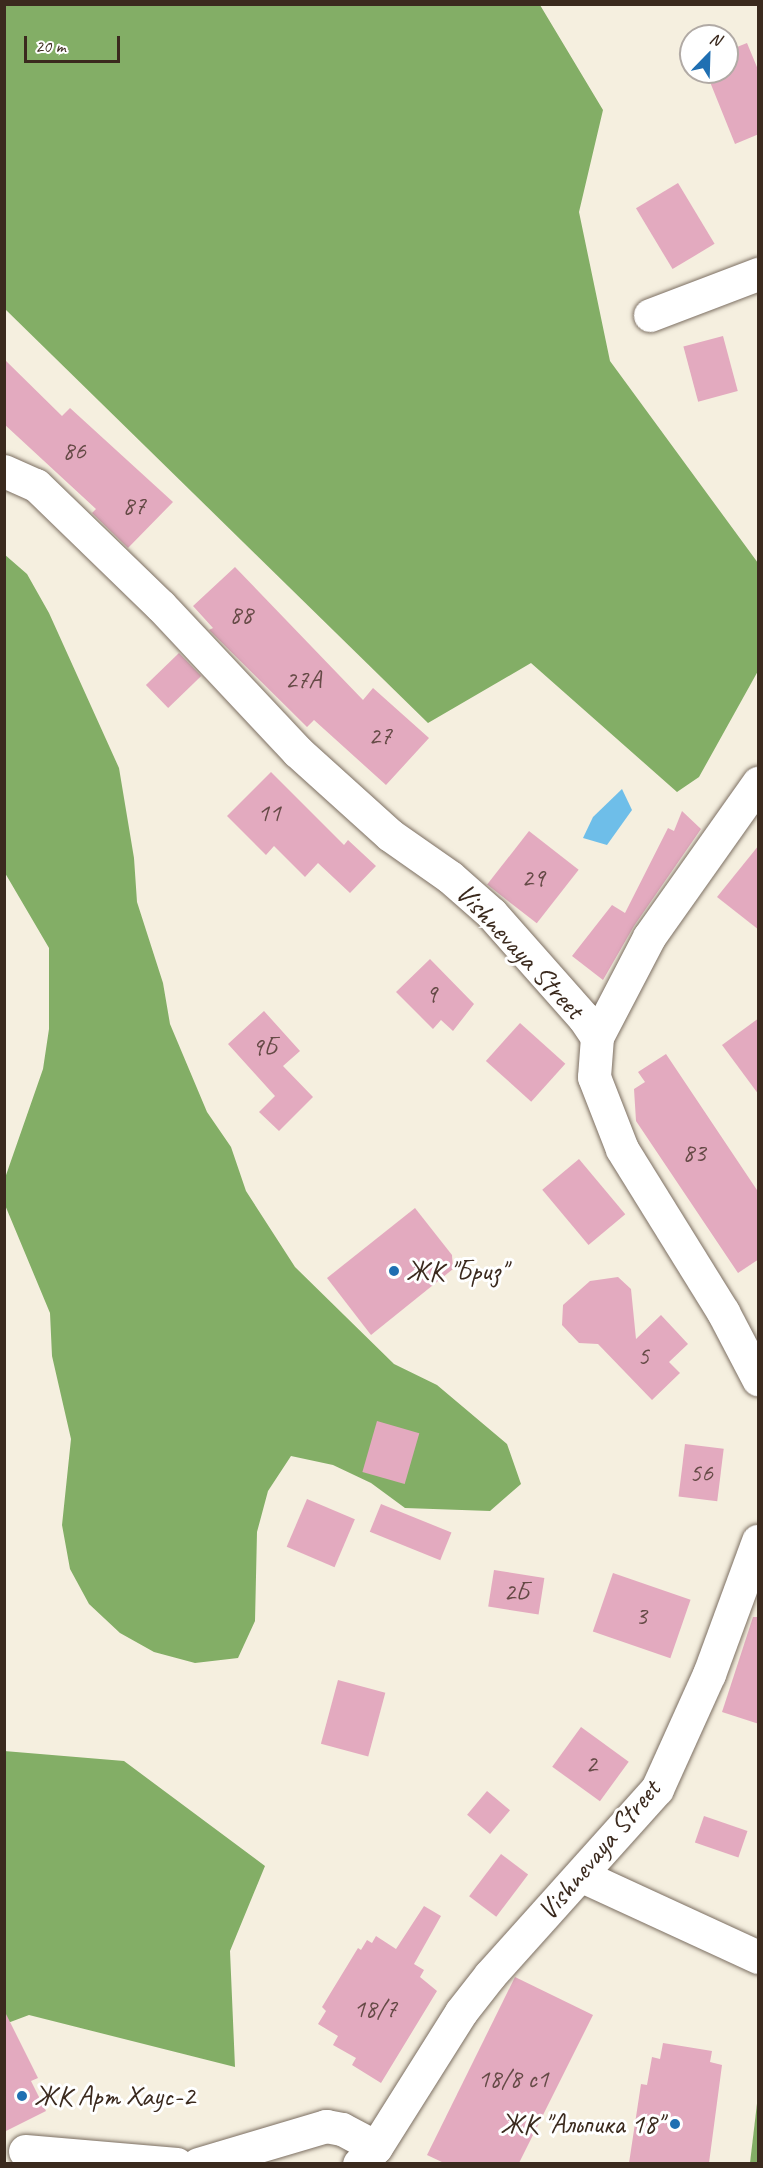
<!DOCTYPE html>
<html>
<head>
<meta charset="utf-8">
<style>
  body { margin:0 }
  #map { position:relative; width:763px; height:2168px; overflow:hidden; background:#f5efdf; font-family:Caveat,sans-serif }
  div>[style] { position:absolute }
  .forest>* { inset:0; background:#83ae66 }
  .water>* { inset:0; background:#6ebee9 }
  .building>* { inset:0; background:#e3aabf; transform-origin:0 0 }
  .roads { filter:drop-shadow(0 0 2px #7c6f62) drop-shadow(0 0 2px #7c6f62) }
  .minor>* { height:33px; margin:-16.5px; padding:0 16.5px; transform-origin:16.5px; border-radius:16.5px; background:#fff }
  .dots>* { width:16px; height:16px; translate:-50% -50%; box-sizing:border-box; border:3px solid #fff; border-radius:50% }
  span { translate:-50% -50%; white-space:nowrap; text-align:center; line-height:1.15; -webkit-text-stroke:6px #fff; paint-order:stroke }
  .number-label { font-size:26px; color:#654a46 }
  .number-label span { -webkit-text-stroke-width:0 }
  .street-label { font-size:28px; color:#3b2a1e }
  .poi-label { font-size:28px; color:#3b2a1e }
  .left { translate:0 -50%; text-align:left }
  .right { translate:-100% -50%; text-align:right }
  .frame { position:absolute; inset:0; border:6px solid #3b2a1e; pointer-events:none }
  .north { position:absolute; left:679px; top:24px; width:60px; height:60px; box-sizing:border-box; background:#fff; border:2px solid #b1aaa5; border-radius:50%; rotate:23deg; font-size:16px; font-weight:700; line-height:24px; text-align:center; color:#3b2a1e }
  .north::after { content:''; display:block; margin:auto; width:21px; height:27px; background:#1f6fb2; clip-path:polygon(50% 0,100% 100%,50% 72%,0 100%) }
  .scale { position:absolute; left:24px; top:36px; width:96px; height:27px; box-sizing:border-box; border:3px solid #3b2a1e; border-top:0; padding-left:8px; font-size:18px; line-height:21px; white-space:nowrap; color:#3b2a1e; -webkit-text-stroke:4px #fff; paint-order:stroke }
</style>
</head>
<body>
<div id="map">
  <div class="forest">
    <i style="clip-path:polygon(4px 5px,540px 5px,603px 110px,579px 212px,610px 361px,758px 563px,758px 671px,699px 777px,677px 792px,531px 663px,428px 723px,5px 309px)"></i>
    <i style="clip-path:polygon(4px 554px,27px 574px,49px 613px,119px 768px,134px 858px,137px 902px,163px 983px,170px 1024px,207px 1112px,231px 1147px,246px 1191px,295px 1267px,394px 1364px,437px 1385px,507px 1444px,521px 1484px,490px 1511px,405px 1508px,371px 1483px,333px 1465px,291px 1456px,268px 1491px,257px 1532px,255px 1621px,238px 1658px,195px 1663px,154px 1652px,120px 1633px,89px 1604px,70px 1569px,62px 1525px,71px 1439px,52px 1356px,50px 1313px,5px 1205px,5px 1178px,43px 1069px,49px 1029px,49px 948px,5px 873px)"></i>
    <i style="clip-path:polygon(4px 1751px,124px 1761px,265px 1866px,230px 1951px,235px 2067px,29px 2015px,5px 2024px)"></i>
    <i style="clip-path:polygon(758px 2095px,758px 2163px,750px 2163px)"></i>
  </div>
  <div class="water">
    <i style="clip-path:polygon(622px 789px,632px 810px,607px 845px,583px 838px,593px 817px)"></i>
  </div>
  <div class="building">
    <i style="clip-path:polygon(747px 43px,759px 72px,759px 134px,735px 144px,706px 72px,727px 72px,727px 51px)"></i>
    <i style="left:678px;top:183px;width:71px;height:49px;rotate:59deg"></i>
    <i style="left:723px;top:336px;width:57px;height:41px;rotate:75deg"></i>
    <i style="clip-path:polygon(4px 359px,62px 416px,70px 408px,173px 502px,128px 548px,92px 513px,96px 509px,4px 424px)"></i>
    <i style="clip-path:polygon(235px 567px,363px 700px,373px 688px,429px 738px,386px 785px,314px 720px,307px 727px,209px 630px,213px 628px,193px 606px)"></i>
    <i style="left:179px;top:653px;width:32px;height:46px;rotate:46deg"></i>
    <i style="clip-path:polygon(271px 772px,344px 845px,348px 840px,376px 866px,350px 893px,318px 863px,305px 877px,274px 846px,266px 855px,227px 816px)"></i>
    <i style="clip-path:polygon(682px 811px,701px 829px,634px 926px,603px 980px,572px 956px,612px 905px,625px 913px,668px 828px,674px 831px)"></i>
    <i style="left:529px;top:831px;width:63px;height:68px;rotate:38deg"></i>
    <i style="clip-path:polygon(759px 845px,759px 930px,717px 897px)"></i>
    <i style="clip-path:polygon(430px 959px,474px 1004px,453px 1031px,441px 1020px,433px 1029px,396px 992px)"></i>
    <i style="clip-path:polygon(264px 1011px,300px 1051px,283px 1066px,313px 1097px,279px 1131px,259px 1112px,275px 1096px,228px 1044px)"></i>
    <i style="clip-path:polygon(759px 1018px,759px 1095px,722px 1045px)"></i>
    <i style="left:520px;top:1023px;width:61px;height:51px;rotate:42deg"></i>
    <i style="clip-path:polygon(666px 1054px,759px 1193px,759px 1259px,738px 1273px,636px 1121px,634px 1089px,645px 1082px,638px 1072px)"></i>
    <i style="left:579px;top:1159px;width:72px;height:48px;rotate:50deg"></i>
    <i style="clip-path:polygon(415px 1208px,452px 1255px,453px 1269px,371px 1335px,327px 1278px)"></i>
    <i style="clip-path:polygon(618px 1277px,631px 1289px,636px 1339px,661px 1315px,688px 1344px,669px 1362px,680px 1373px,652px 1400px,598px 1344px,579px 1343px,562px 1325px,563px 1305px,590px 1281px)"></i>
    <i style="left:377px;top:1421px;width:44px;height:53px;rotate:16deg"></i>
    <i style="left:685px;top:1444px;width:39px;height:53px;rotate:7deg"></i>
    <i style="left:307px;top:1499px;width:52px;height:52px;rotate:23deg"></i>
    <i style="left:381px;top:1504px;width:76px;height:30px;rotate:22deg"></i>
    <i style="left:494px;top:1570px;width:51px;height:37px;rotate:9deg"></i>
    <i style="left:613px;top:1573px;width:82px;height:62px;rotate:19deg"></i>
    <i style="clip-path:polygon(753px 1617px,759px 1617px,759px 1724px,722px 1712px)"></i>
    <i style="left:338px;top:1680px;width:49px;height:66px;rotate:15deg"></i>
    <i style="left:581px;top:1727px;width:59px;height:49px;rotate:36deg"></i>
    <i style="left:487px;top:1791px;width:30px;height:31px;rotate:40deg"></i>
    <i style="left:704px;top:1816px;width:46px;height:28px;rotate:19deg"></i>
    <i style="left:501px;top:1854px;width:34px;height:53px;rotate:37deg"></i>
    <i style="clip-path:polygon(424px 1906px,441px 1916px,414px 1964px,424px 1970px,420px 1977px,437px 1991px,381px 2083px,352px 2065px,356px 2058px,333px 2045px,338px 2036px,318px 2024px,326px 2011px,322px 2007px,358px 1948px,361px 1950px,367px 1940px,372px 1943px,376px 1936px,396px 1949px)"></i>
    <i style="clip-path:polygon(515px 1977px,593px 2015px,519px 2163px,444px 2163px,427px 2155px)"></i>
    <i style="clip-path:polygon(4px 2010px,38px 2078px,31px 2081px,46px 2111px,4px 2132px)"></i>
    <i style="clip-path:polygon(663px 2043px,712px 2051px,710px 2062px,722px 2065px,709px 2163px,629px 2163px,641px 2084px,647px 2085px,652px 2057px,660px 2059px)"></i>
  </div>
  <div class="roads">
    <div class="minor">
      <i style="left:650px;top:315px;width:116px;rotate:-20.8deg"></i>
      <i style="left:4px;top:471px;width:35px;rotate:24deg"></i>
      <i style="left:36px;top:485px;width:174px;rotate:44.1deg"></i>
      <i style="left:161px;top:606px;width:199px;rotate:46.8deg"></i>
      <i style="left:297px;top:751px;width:125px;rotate:42.1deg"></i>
      <i style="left:390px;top:835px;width:73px;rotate:35deg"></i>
      <i style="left:450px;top:877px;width:55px;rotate:41.3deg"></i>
      <i style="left:491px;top:913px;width:140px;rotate:48.5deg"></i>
      <i style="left:584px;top:1018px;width:23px;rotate:56deg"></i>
      <i style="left:597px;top:1037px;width:40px;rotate:94.3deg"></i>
      <i style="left:594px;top:1077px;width:77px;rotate:68.7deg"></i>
      <i style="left:622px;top:1149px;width:192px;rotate:58.2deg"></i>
      <i style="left:723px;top:1312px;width:76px;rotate:62.4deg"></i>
      <i style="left:597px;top:1037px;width:113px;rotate:-62.5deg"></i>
      <i style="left:649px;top:937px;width:189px;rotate:-54.7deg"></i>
      <i style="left:582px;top:1876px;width:194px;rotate:24.7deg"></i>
      <i style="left:25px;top:2151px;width:152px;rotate:4.9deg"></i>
      <i style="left:198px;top:2164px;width:134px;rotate:-16.5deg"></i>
      <i style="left:326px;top:2126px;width:16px;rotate:11deg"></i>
      <i style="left:342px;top:2129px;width:38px;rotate:28deg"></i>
      <i style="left:359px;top:2164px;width:24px;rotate:-45deg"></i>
      <i style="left:376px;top:2147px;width:160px;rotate:-57.8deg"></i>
      <i style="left:461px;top:2012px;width:47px;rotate:-51.9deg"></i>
      <i style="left:490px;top:1975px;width:250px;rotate:-48.1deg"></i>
      <i style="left:657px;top:1789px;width:126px;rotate:-65.7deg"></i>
      <i style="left:709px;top:1674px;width:142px;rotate:-69.8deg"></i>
    </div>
  </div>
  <div class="dots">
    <i style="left:394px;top:1271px;background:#1f6fb2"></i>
    <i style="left:22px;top:2096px;background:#1f6fb2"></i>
    <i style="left:675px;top:2124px;background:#1f6fb2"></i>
  </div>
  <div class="number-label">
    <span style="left:74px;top:451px">86</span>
    <span style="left:134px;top:506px">87</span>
    <span style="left:241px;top:615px">88</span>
    <span style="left:303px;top:680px">27А</span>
    <span style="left:380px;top:736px">27</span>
    <span style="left:269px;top:813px">11</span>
    <span style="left:533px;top:878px">29</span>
    <span style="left:431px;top:994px">9</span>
    <span style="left:264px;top:1047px">9Б</span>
    <span style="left:694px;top:1153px">83</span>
    <span style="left:643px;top:1356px">5</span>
    <span style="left:701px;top:1473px">56</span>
    <span style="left:516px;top:1592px">2Б</span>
    <span style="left:641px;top:1616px">3</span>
    <span style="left:591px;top:1764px">2</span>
    <span style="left:375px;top:2009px">18/7</span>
    <span style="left:513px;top:2079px">18/8 с1</span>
  </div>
  <div class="street-label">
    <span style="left:520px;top:951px;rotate:47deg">Vishnevaya Street</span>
    <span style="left:599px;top:1850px;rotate:-50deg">Vishnevaya Street</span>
  </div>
  <div class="poi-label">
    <span class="left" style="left:406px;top:1271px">ЖК "Бриз"</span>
    <span class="left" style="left:34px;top:2096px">ЖК Арт Хаус-2</span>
    <span class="right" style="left:663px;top:2124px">ЖК "Альпика 18"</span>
  </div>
  <div class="frame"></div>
  <div class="north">N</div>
  <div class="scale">20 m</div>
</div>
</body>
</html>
